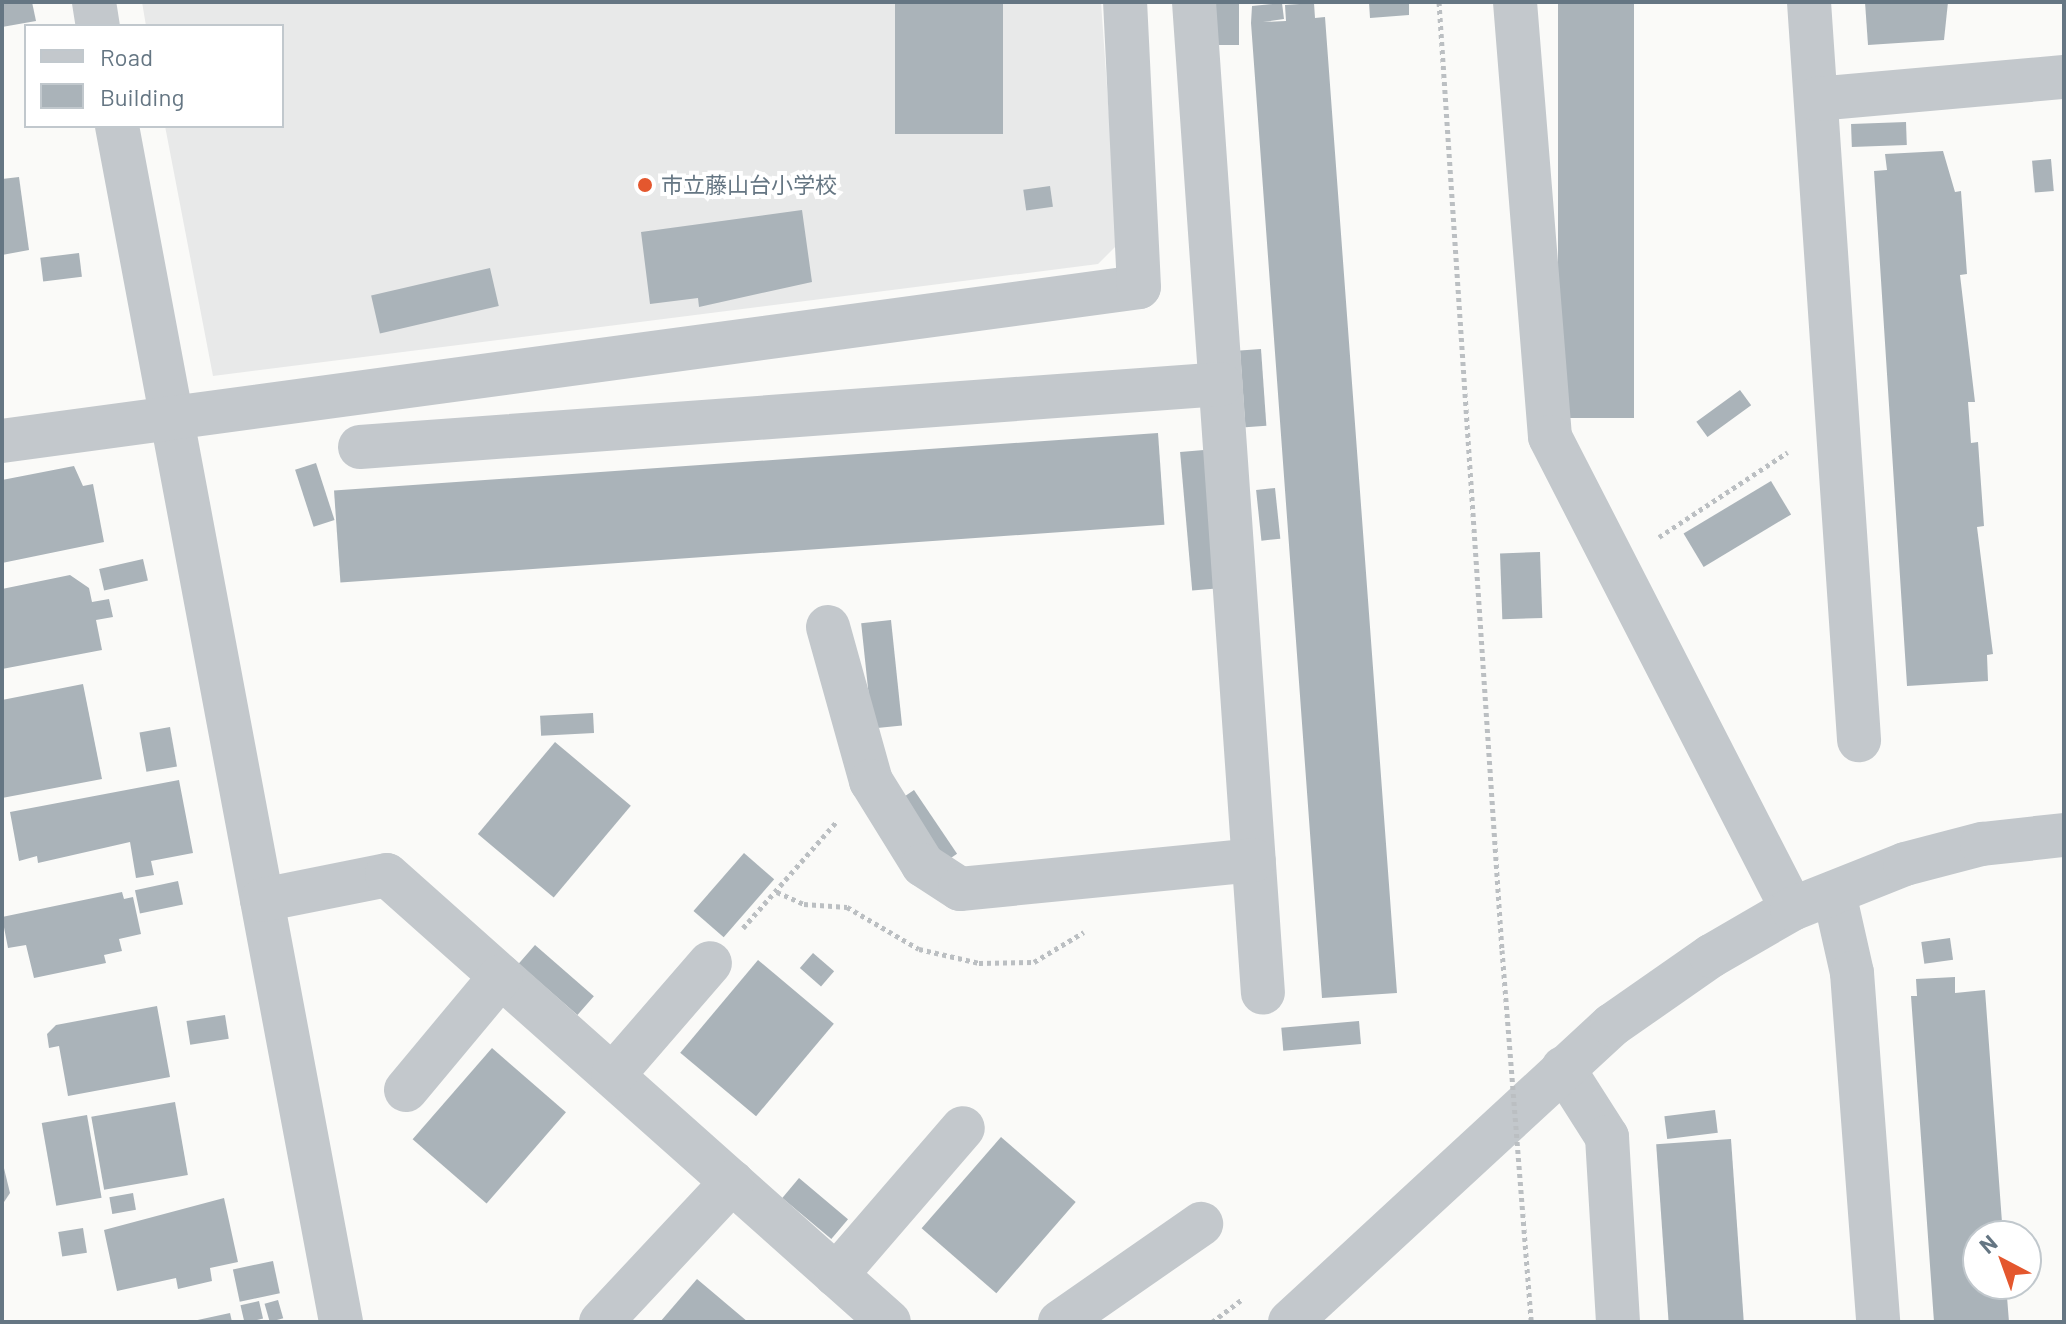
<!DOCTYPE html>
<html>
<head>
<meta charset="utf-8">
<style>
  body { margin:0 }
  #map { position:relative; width:2066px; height:1324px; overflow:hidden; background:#fafaf8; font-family:Barlow,"Noto Sans JP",sans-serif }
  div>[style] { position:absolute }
  .built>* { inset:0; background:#e8e9e9 }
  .building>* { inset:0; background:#aab3b9; transform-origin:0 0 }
  .path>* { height:5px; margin-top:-2.5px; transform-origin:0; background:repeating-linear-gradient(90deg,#bbbfc2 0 4px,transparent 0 8px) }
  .minor>* { height:44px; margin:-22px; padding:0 22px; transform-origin:22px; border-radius:22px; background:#c3c8cc }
  .path-bridge>* { height:5px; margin-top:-2.5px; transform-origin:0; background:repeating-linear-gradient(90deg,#bbbfc2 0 4px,transparent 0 8px) }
  .dots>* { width:22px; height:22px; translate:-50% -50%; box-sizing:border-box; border:4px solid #fff; border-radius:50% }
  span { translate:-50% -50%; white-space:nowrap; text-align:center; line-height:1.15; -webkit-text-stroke:8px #fff; paint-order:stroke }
  .poi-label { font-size:22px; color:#657683 }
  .left { translate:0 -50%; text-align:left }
  .frame { position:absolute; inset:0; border:4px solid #657683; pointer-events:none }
  .legend { position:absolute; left:24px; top:24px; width:260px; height:104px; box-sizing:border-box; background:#fff; border:2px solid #c1c8cd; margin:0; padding:10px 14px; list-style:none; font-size:24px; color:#657683 }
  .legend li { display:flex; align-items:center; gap:16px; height:40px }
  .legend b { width:40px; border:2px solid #c1c8cd }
  .north { position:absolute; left:1962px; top:1220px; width:80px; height:80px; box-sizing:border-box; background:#fff; border:2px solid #c1c8cd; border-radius:50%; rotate:319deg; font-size:22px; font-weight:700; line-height:32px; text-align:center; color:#657683 }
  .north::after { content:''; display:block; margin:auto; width:28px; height:36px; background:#e4572e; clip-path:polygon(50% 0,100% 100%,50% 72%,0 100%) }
</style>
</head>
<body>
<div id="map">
  <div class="built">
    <i style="clip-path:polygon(142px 2px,1101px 2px,1118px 244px,1098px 264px,213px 376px,165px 126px,282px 126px,282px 26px,146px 26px)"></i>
  </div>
  <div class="building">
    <i style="clip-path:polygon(2px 2px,32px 2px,36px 21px,2px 27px)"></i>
    <i style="left:895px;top:2px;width:108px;height:132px"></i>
    <i style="left:1212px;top:2px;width:27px;height:43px"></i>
    <i style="clip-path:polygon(1369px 2px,1409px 2px,1409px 15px,1370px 18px)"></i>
    <i style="left:1558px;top:2px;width:76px;height:416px"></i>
    <i style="clip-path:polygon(1865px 2px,1948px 2px,1944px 40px,1868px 45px)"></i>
    <i style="clip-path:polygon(1282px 3px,1284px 19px,1263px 22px,1286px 21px,1285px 5px,1314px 3px,1315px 18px,1325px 17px,1397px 993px,1322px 998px,1251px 23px,1252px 6px)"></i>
    <i style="left:1906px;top:122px;width:23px;height:55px;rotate:88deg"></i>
    <i style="clip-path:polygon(1943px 151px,1955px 192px,1961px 191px,1967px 274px,1960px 275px,1975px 402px,1968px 402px,1971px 443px,1978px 442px,1984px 526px,1977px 527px,1993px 654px,1987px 655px,1988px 681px,1907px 686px,1874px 171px,1887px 170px,1885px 154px)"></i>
    <i style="left:2051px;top:159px;width:32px;height:19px;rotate:85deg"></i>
    <i style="clip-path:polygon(19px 177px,29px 250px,2px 255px,2px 179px)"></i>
    <i style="left:1050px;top:186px;width:21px;height:27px;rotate:82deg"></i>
    <i style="clip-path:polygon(802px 210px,812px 282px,699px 307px,698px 298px,650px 304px,641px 232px)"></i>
    <i style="left:79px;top:253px;width:24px;height:39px;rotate:83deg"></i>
    <i style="left:490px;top:268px;width:39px;height:122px;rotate:77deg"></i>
    <i style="left:1261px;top:349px;width:77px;height:21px;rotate:86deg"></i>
    <i style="left:1740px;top:390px;width:19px;height:54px;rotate:54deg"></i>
    <i style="left:1158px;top:433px;width:92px;height:826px;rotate:86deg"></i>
    <i style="left:1204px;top:450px;width:139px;height:24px;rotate:85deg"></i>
    <i style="left:316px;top:463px;width:60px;height:22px;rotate:72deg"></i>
    <i style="clip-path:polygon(74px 466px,83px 486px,93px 484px,104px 542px,2px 563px,2px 480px)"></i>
    <i style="left:1771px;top:481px;width:39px;height:102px;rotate:59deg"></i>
    <i style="left:1275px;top:488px;width:51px;height:19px;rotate:84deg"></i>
    <i style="left:1540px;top:552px;width:66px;height:40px;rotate:88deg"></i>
    <i style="left:143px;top:559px;width:22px;height:45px;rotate:77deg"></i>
    <i style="clip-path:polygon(70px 575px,89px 588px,92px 602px,109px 599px,113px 617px,96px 620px,102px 650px,2px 669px,2px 589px)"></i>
    <i style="left:891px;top:620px;width:106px;height:30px;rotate:84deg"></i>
    <i style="clip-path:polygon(83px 684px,102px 779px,2px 798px,2px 700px)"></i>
    <i style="left:593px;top:713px;width:20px;height:53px;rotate:87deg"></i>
    <i style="left:170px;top:727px;width:40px;height:31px;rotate:80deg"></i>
    <i style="left:555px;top:742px;width:99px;height:120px;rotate:40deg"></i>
    <i style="clip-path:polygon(179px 780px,193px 853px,151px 861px,154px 875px,136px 878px,130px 842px,38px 863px,37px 856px,19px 861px,10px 812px)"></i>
    <i style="left:914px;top:790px;width:77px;height:15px;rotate:56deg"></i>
    <i style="left:744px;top:853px;width:40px;height:77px;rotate:41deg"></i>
    <i style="left:178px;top:881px;width:24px;height:44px;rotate:78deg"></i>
    <i style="clip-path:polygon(122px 892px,124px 899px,133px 897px,141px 934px,119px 939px,122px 951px,104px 955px,106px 963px,34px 978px,26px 945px,8px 948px,2px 917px)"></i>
    <i style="left:1950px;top:938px;width:22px;height:29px;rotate:82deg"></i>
    <i style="left:535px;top:945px;width:78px;height:25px;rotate:41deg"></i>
    <i style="left:813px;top:953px;width:28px;height:20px;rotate:41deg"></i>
    <i style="left:758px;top:960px;width:99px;height:121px;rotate:40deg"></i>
    <i style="clip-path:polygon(1955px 977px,1955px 993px,1985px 990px,2003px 1236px,1978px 1236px,1978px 1284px,2006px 1284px,2009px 1322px,1934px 1322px,1911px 996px,1917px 996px,1916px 979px)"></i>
    <i style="clip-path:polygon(157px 1006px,170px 1077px,68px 1096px,59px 1046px,49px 1048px,47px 1034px,56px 1025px)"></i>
    <i style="left:225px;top:1015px;width:24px;height:39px;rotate:81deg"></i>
    <i style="left:1359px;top:1021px;width:23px;height:78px;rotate:85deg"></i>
    <i style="left:492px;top:1048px;width:98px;height:121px;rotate:41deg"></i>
    <i style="left:175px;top:1102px;width:74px;height:85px;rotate:80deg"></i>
    <i style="left:1715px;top:1110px;width:23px;height:51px;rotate:83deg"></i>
    <i style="left:87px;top:1115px;width:84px;height:46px;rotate:80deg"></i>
    <i style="left:1001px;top:1137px;width:99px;height:121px;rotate:41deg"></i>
    <i style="left:1731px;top:1139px;width:183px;height:75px;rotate:86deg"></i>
    <i style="clip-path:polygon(2px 1160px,10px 1193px,2px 1205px)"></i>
    <i style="left:799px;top:1178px;width:64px;height:26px;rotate:40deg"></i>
    <i style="left:133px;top:1193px;width:17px;height:24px;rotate:80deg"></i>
    <i style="clip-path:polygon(224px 1198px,238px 1262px,210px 1268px,212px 1281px,178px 1289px,176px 1278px,117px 1291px,104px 1230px)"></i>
    <i style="left:83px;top:1228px;width:25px;height:25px;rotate:81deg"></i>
    <i style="left:273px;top:1261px;width:33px;height:41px;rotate:78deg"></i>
    <i style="clip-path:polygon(697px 1279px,748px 1322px,660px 1322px)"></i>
    <i style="left:278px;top:1300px;width:19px;height:14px;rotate:74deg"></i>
    <i style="left:259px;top:1301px;width:18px;height:19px;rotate:77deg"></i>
    <i style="clip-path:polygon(230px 1313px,232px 1322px,194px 1322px,193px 1321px)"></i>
  </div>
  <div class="path">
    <i style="left:1439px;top:2px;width:950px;rotate:86.2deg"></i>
    <i style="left:1659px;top:537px;width:154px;rotate:-33.4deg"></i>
    <i style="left:777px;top:892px;width:30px;rotate:24deg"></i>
    <i style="left:804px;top:904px;width:43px;rotate:4deg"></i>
    <i style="left:847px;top:907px;width:83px;rotate:30.3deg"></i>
    <i style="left:919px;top:949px;width:62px;rotate:13.1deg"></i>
    <i style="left:979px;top:963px;width:55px;rotate:-1deg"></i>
    <i style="left:1034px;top:962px;width:58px;rotate:-31deg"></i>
    <i style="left:743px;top:928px;width:142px;rotate:-48.7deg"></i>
    <i style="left:1212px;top:1322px;width:39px;rotate:-37deg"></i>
  </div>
  <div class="minor">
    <i style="left:94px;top:2px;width:24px;rotate:81deg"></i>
    <i style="left:1194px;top:2px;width:993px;rotate:86.02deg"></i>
    <i style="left:1515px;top:2px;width:436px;rotate:85.4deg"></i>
    <i style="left:1550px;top:437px;width:530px;rotate:62.86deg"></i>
    <i style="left:1809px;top:2px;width:740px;rotate:86.12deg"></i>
    <i style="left:1816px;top:99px;width:249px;rotate:-5.1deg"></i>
    <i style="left:117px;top:126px;width:1217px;rotate:79.39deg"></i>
    <i style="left:2px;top:441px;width:1147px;rotate:-7.71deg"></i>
    <i style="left:1139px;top:287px;width:285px;rotate:-92.8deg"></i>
    <i style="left:360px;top:447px;width:863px;rotate:-4.18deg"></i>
    <i style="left:828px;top:627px;width:160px;rotate:74.4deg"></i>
    <i style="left:871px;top:781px;width:99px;rotate:58.2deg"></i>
    <i style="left:923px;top:865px;width:44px;rotate:33deg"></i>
    <i style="left:960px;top:889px;width:295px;rotate:-5.6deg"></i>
    <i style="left:1834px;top:893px;width:82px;rotate:77.3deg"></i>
    <i style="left:1852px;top:973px;width:350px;rotate:85.7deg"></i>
    <i style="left:262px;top:900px;width:127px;rotate:-11.3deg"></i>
    <i style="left:387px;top:875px;width:672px;rotate:41.68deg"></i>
    <i style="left:1563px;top:1068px;width:82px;rotate:57.5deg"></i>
    <i style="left:1607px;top:1137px;width:185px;rotate:86.6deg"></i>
    <i style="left:613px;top:1075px;width:148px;rotate:-49.1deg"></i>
    <i style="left:406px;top:1090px;width:148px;rotate:-50.2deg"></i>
    <i style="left:836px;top:1275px;width:194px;rotate:-49.2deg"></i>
    <i style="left:601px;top:1322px;width:192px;rotate:-46.9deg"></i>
    <i style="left:1060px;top:1322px;width:172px;rotate:-34.8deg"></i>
    <i style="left:1290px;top:1322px;width:438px;rotate:-42.7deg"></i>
    <i style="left:1612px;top:1025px;width:121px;rotate:-34.9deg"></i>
    <i style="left:1711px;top:956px;width:94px;rotate:-30.1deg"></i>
    <i style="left:1792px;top:909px;width:122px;rotate:-21.7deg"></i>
    <i style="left:1905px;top:864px;width:80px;rotate:-14.6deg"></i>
    <i style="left:1982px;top:844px;width:82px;rotate:-6.3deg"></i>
  </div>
  <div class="path-bridge">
    <i style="left:1502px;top:950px;width:373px;rotate:85.5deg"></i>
  </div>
  <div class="dots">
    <i style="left:645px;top:185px;background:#e4572e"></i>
  </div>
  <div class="poi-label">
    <span class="left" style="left:661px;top:185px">市立藤山台小学校</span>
  </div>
  <div class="frame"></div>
  <ul class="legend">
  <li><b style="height:10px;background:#c3c8cc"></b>Road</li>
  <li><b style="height:22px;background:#aab3b9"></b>Building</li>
  </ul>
  <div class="north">N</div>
</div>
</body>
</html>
